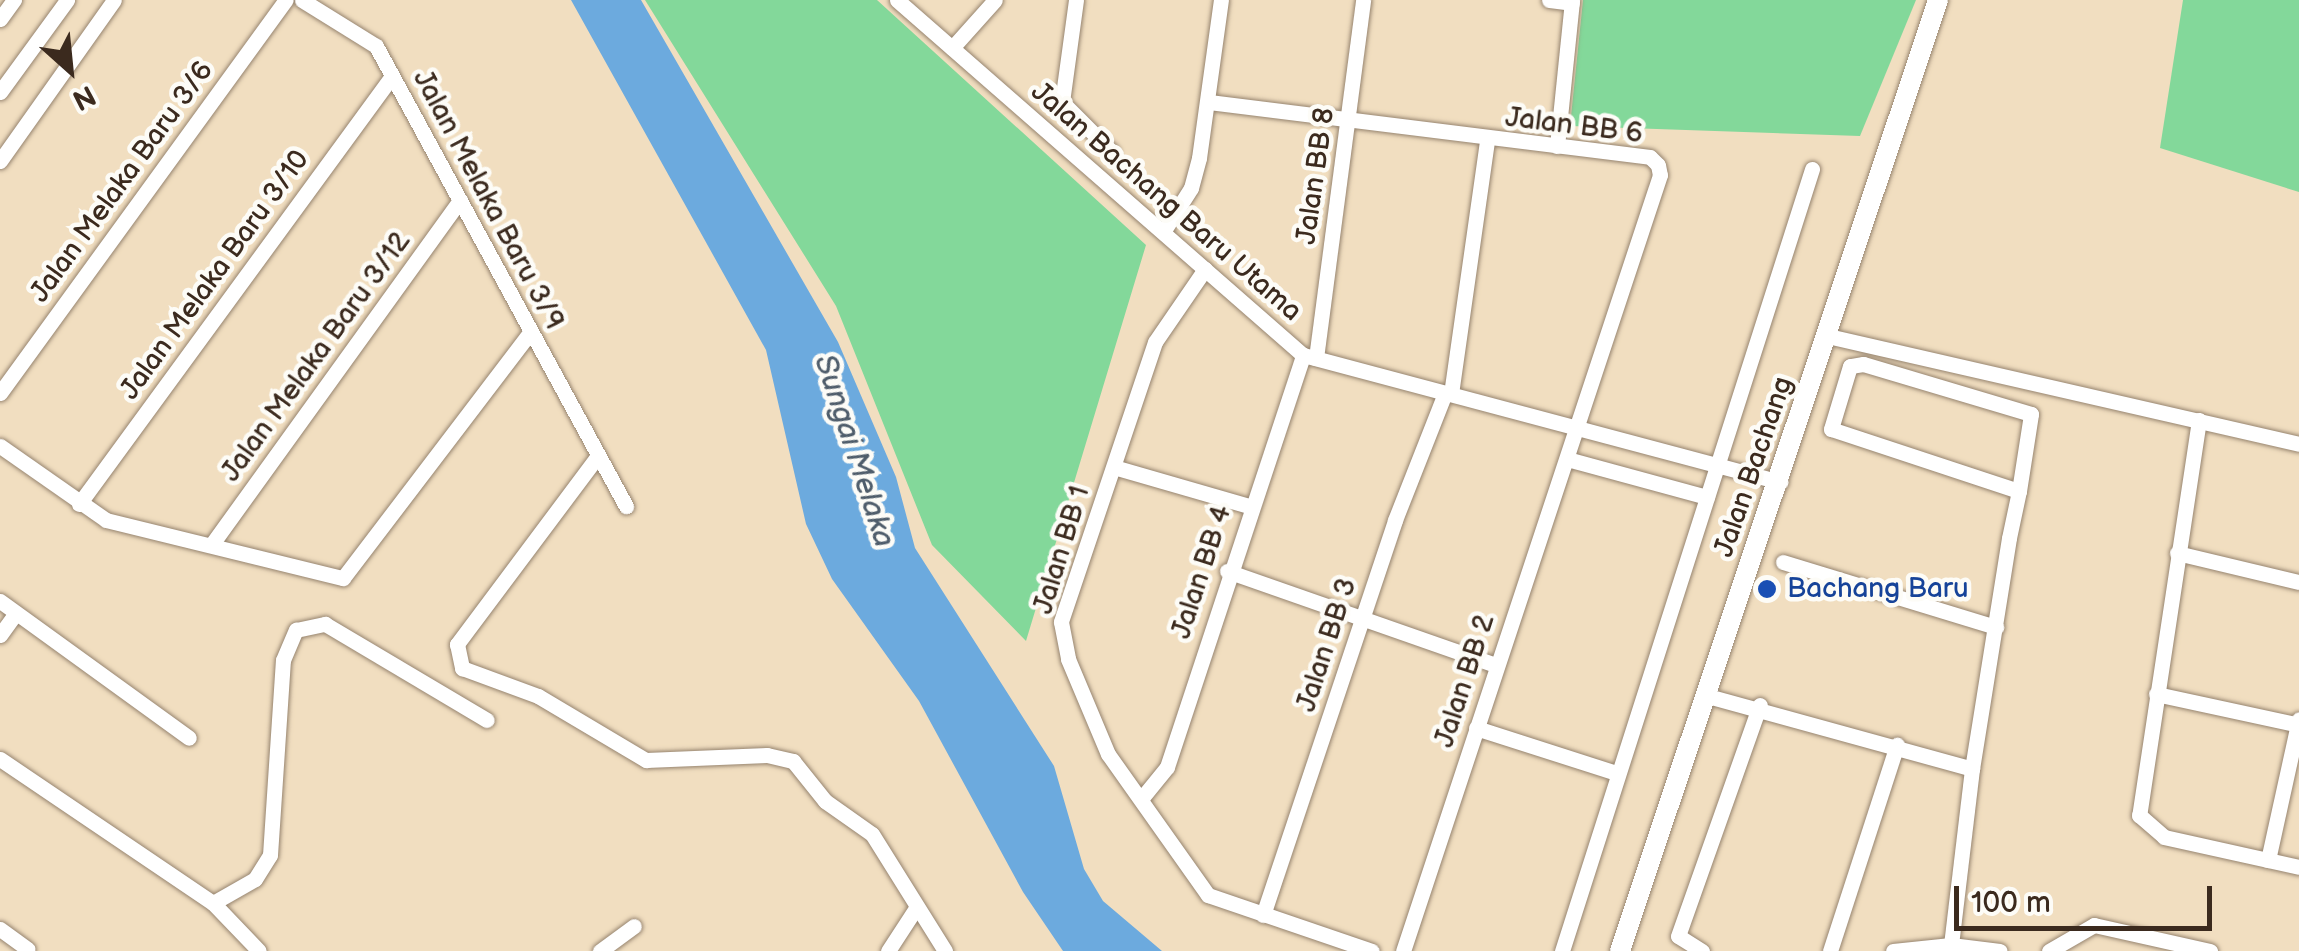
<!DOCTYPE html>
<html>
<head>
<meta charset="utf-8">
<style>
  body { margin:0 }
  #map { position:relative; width:2299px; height:951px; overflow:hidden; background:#f1dec0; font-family:"Balsamiq Sans",sans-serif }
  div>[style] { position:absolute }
  .green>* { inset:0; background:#83d89a }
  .water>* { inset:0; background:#6caade }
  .roads { filter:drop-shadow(0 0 2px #96846f) drop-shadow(0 0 2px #96846f) }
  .street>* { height:15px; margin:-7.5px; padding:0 7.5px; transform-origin:7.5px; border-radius:7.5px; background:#fff }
  .secondary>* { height:20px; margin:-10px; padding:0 10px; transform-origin:10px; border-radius:10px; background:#fff }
  .dots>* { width:28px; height:28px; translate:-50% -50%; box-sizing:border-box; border:5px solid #fdfcf7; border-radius:50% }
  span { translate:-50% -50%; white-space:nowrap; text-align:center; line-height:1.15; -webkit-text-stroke:9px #fdfcf7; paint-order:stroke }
  .street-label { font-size:28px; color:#3b2a1e }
  .transit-label { font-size:28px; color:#164399 }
  .left { translate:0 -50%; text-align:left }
  .water-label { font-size:30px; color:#4f5d6b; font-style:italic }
  .north { position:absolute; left:20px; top:20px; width:100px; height:100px; -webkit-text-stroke:8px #fdfcf7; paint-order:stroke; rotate:153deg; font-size:28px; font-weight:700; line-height:40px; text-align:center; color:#3b2a1e }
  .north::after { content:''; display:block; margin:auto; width:35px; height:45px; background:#3b2a1e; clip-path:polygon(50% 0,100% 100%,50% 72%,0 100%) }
  .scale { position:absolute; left:1954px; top:886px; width:258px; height:45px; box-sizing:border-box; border:5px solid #3b2a1e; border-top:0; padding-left:12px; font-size:30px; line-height:35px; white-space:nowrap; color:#3b2a1e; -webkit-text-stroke:8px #fdfcf7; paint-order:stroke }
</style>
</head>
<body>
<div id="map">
  <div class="green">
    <i style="clip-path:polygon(645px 0,877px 0,1146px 245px,1026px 641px,932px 545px,836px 306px)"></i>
    <i style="clip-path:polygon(1583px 0,1916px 0,1860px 136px,1570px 126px)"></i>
    <i style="clip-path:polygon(2183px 0,2299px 0,2299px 192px,2160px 148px)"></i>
  </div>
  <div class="water">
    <i style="clip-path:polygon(571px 0,641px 0,838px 342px,896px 477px,915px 548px,1054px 766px,1084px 869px,1103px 901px,1162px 951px,1063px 951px,1023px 892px,919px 701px,832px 579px,806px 524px,766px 350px)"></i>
  </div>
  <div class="roads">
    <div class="street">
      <i style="left:302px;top:0;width:87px;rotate:31.9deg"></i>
      <i style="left:376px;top:46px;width:524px;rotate:61.48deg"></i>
      <i style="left:897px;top:0;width:539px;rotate:41.17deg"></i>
      <i style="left:1303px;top:355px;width:494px;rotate:14.9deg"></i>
      <i style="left:1076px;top:0;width:103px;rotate:97.8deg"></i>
      <i style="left:1062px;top:102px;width:71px;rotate:45deg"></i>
      <i style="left:1549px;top:0;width:23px;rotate:7deg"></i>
      <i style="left:0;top:19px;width:24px;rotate:-54deg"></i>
      <i style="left:952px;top:48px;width:64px;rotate:-48.1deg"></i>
      <i style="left:0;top:92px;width:114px;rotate:-53.9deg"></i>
      <i style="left:1209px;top:102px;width:444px;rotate:7.1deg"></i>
      <i style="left:1650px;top:157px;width:11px;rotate:45deg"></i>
      <i style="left:1658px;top:165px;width:10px;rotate:79deg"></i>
      <i style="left:1660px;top:175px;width:817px;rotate:108.32deg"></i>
      <i style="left:1557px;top:146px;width:147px;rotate:-84.1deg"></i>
      <i style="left:0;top:161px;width:197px;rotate:-54.7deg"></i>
      <i style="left:1163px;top:232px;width:52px;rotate:-57.5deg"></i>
      <i style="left:1191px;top:188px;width:31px;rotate:-75deg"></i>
      <i style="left:1199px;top:158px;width:160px;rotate:-82.1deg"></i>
      <i style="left:1205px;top:269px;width:88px;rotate:124.4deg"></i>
      <i style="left:1155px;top:342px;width:295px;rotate:108.6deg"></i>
      <i style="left:1061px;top:622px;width:38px;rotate:79deg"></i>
      <i style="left:1068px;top:659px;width:103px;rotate:67.2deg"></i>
      <i style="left:1108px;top:754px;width:173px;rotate:54.7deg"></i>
      <i style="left:1208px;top:895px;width:173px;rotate:18.9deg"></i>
      <i style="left:1828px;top:336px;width:483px;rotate:12.9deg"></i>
      <i style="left:1316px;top:358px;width:361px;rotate:-82.5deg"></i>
      <i style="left:0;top:393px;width:486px;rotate:-54deg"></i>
      <i style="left:1451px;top:394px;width:256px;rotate:-81.9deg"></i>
      <i style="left:2199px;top:420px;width:400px;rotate:98.6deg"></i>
      <i style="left:2139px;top:815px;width:33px;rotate:41deg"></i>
      <i style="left:2164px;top:837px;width:138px;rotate:12.5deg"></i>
      <i style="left:0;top:446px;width:129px;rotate:34.9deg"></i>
      <i style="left:106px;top:520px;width:244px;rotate:13.8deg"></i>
      <i style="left:343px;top:578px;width:310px;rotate:-52.7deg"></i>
      <i style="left:597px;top:457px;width:234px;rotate:126.8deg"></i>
      <i style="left:457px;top:644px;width:25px;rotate:78deg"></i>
      <i style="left:462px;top:668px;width:81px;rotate:20.2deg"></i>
      <i style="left:538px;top:696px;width:126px;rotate:30.7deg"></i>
      <i style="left:646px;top:760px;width:121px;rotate:-2.4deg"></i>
      <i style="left:767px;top:755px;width:27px;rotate:13deg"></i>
      <i style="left:793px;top:761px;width:51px;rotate:51.3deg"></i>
      <i style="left:825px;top:801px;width:57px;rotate:35.1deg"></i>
      <i style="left:872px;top:834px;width:138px;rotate:58deg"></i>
      <i style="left:1567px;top:459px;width:145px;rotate:15.2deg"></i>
      <i style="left:1114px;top:467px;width:141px;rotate:16.1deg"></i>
      <i style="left:79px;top:504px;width:530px;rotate:-53.82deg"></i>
      <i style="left:212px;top:544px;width:424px;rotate:-54.2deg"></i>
      <i style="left:2177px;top:553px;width:125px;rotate:13.4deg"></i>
      <i style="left:1783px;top:562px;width:223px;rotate:17deg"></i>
      <i style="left:1227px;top:571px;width:285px;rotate:19.3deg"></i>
      <i style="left:0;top:601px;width:233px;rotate:35.9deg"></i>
      <i style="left:0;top:635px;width:27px;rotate:-54deg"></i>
      <i style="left:2156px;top:694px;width:146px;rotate:12.2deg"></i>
      <i style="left:1704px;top:695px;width:278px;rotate:15.4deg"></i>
      <i style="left:1476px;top:728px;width:147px;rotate:17.8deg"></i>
      <i style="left:0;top:759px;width:257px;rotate:34.1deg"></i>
      <i style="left:213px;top:903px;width:66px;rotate:46.2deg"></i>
      <i style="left:1141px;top:799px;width:41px;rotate:-50.9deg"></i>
      <i style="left:1167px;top:767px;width:434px;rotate:-71.7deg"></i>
      <i style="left:2268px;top:860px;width:144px;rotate:-77.6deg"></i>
      <i style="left:213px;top:903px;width:48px;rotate:-29.7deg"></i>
      <i style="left:255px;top:879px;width:28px;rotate:-58deg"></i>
      <i style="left:270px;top:855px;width:195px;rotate:-86.2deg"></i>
      <i style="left:283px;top:660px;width:33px;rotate:-67deg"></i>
      <i style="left:296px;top:630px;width:30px;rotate:-12deg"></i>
      <i style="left:325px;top:624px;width:188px;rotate:30.7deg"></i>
      <i style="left:1263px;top:915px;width:416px;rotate:-71.5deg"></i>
      <i style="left:1395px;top:520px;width:136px;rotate:-68.5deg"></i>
      <i style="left:0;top:929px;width:34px;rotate:36deg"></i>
      <i style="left:1951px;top:945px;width:177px;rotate:-83.2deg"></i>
      <i style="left:1972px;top:769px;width:234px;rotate:-80.9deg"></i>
      <i style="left:2009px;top:538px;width:48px;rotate:-78deg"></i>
      <i style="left:2019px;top:491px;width:78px;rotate:-81.1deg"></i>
      <i style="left:2031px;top:414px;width:175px;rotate:-163.4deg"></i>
      <i style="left:1863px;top:364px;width:13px;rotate:171deg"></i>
      <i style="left:1850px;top:366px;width:66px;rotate:106.8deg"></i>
      <i style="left:1831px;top:429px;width:198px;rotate:18.3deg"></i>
      <i style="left:600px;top:951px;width:42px;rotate:-36.3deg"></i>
      <i style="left:888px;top:951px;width:51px;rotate:-56.9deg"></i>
      <i style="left:1562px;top:951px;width:821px;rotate:-72.27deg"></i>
      <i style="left:1702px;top:951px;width:28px;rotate:-148deg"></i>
      <i style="left:1678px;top:936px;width:245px;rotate:-70.5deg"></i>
      <i style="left:1830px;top:951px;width:217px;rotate:-72deg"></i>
      <i style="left:1893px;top:951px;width:58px;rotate:-5.9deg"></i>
      <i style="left:1951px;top:945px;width:49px;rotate:7deg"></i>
      <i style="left:2049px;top:951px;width:52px;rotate:-30deg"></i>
      <i style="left:2094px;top:925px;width:119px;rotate:12.6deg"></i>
    </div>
    <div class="secondary">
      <i style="left:1620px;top:951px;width:1003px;rotate:-71.51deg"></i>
    </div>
  </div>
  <div class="dots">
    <i style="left:1767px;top:589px;background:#1a4fb4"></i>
  </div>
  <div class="street-label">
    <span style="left:1574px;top:126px;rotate:7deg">Jalan BB 6</span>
    <span style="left:1316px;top:176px;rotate:-82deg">Jalan BB 8</span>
    <span style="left:122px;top:182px;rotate:-54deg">Jalan Melaka Baru 3/6</span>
    <span style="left:488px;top:200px;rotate:62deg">Jalan Melaka Baru 3/9</span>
    <span style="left:1166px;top:202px;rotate:41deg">Jalan Bachang Baru Utama</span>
    <span style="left:215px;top:275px;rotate:-54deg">Jalan Melaka Baru 3/10</span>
    <span style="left:316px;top:357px;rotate:-54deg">Jalan Melaka Baru 3/12</span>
    <span style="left:1754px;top:467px;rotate:-71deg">Jalan Bachang</span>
    <span style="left:1062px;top:550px;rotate:-73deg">Jalan BB 1</span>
    <span style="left:1202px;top:572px;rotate:-72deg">Jalan BB 4</span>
    <span style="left:1327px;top:645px;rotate:-72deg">Jalan BB 3</span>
    <span style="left:1465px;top:681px;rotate:-72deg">Jalan BB 2</span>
  </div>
  <div class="transit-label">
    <span class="left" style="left:1787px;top:589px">Bachang Baru</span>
  </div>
  <div class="water-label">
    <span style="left:854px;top:451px;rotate:72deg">Sungai Melaka</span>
  </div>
  <div class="north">N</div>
  <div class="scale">100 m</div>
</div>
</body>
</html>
